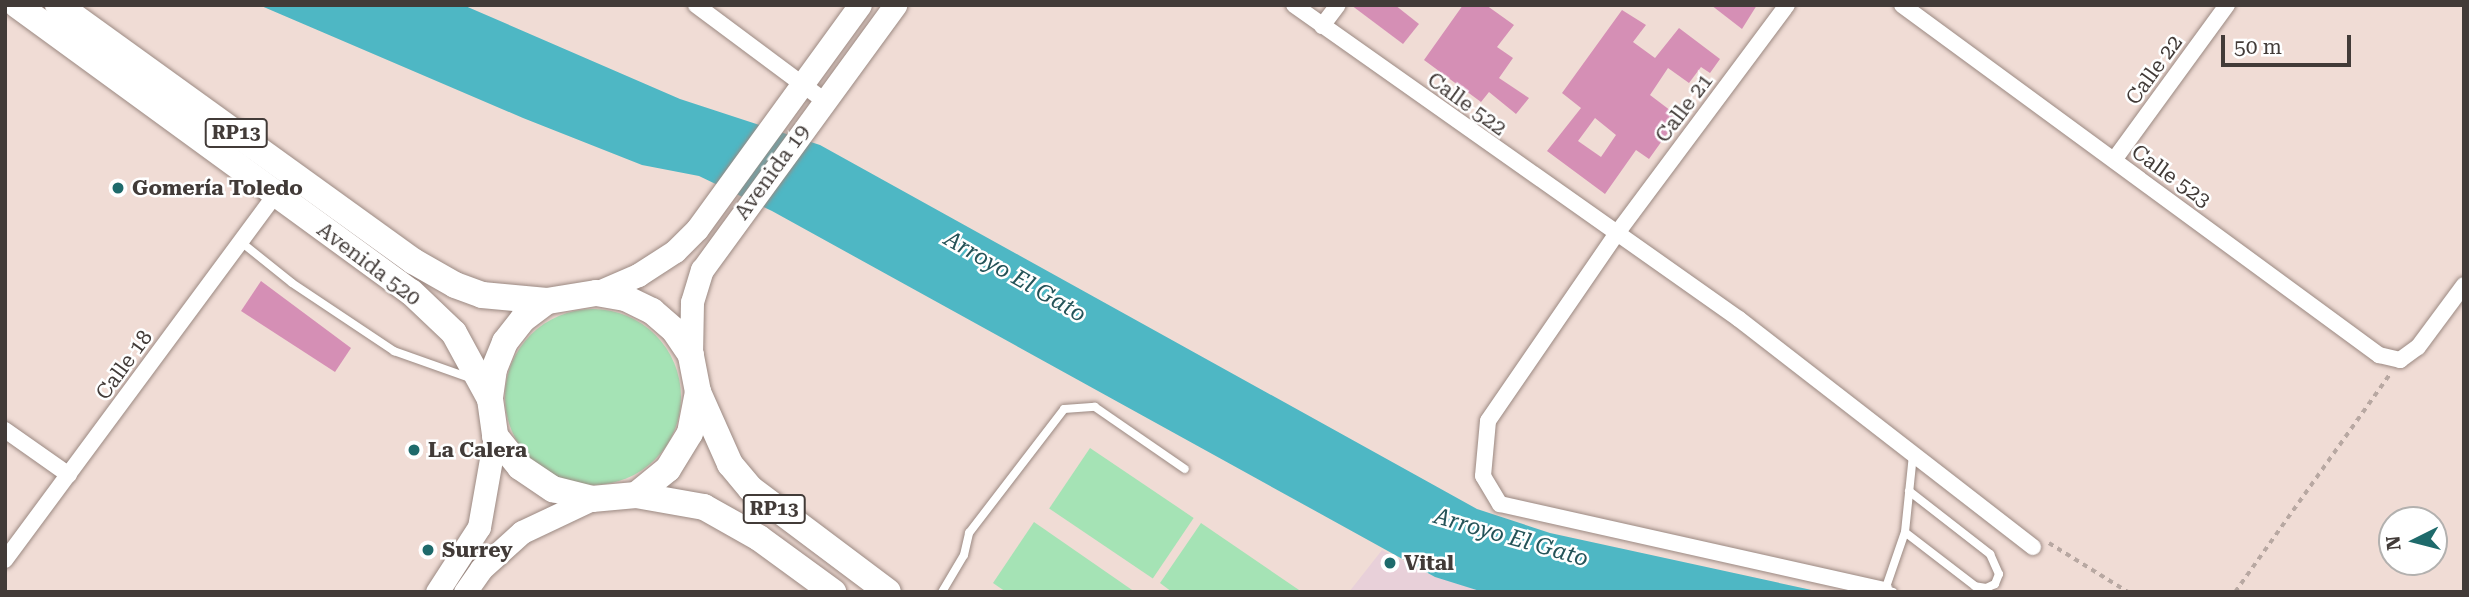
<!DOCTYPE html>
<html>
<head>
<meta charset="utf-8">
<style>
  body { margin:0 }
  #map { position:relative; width:2469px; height:597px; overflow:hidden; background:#f0dcd5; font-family:"Roboto Serif",serif }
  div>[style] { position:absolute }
  .commercial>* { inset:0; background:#e8d0d9 }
  .green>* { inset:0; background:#a5e3b5; transform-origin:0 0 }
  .round { border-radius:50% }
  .water>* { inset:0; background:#4eb7c4 }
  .building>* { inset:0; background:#d58fb5 }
  .path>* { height:3.5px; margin-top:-1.75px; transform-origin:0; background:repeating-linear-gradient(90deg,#b8a8a2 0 5px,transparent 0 10px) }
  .roads { filter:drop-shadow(0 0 2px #9b8982) drop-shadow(0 0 2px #9b8982) }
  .lane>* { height:8px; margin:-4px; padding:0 4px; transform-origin:4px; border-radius:4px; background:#fff }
  .street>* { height:16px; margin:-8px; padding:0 8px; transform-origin:8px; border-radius:8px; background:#fff }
  .secondary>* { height:23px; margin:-11.5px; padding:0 11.5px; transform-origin:11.5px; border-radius:11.5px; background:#fff }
  .primary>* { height:26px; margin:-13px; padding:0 13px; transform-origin:13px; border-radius:13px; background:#fff }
  .dots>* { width:19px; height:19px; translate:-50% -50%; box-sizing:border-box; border:4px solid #fff; border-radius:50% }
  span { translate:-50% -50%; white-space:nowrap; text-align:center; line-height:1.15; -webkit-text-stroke:5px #fff; paint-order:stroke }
  .shield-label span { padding:2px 5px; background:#fff; border:2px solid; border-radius:5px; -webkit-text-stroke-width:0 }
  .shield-label { font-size:19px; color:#423b38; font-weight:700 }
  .street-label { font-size:21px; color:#423b38 }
  .poi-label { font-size:21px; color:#423b38; font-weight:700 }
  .left { translate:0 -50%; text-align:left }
  .water-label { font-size:23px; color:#245358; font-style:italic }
  .frame { position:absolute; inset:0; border:7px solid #423b38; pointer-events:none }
  .north { position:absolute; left:2378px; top:506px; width:70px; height:70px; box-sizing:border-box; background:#fff; border:2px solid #b3b1af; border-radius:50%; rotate:264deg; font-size:19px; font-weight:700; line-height:28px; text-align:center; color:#423b38 }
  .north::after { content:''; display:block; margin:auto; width:24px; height:32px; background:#1e6a6b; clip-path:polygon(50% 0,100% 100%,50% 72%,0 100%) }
  .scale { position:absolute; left:2221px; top:35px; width:130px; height:32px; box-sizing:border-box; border:4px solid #423b38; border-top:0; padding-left:9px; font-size:21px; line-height:24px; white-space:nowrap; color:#423b38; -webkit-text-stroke:5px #fff; paint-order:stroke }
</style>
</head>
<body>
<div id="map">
  <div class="commercial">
    <i style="clip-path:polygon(1382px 550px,1435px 577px,1501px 592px,1349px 592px)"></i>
  </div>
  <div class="green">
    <i class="round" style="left:505px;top:309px;width:176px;height:176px"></i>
    <i style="left:1090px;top:448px;width:125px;height:73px;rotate:34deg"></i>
    <i style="clip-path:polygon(1034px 522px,1135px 592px,1006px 592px,993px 583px)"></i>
    <i style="clip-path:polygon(1201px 523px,1302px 592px,1172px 592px,1160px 583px)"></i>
  </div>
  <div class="water">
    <i style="clip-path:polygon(259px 5px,463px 5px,680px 99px,820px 145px,1477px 509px,1550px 533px,1821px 592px,1483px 592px,1435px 577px,772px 211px,699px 176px,642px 165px,523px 118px)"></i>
  </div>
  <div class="building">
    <i style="clip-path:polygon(1351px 5px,1395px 5px,1419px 24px,1403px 44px)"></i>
    <i style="clip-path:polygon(1463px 5px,1486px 5px,1514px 25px,1497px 47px,1513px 58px,1499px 78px,1529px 98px,1516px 114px,1489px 92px,1481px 102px,1424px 60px)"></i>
    <i style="clip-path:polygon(1711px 5px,1757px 5px,1742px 29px)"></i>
    <i style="clip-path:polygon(evenodd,1622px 10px,1646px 25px,1633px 42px,1655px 58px,1679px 28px,1720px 59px,1710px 73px,1701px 67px,1689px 83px,1668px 68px,1650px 95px,1679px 117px,1649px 159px,1636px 150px,1605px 194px,1547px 151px,1581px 108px,1562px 93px,1622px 10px,1595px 118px,1616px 135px,1601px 157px,1578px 141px,1595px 118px)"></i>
    <i style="clip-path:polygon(261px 281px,351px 348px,335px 372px,241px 311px)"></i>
  </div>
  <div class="path">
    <i style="left:2049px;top:543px;width:93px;rotate:31.8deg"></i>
    <i style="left:2235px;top:592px;width:267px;rotate:-54.6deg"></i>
  </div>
  <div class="roads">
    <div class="lane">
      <i style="left:241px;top:242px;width:65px;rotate:38.8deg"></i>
      <i style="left:292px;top:283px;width:123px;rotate:33.7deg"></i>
      <i style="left:394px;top:351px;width:81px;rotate:19.6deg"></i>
      <i style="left:1909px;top:491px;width:103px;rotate:37.9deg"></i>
      <i style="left:1990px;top:554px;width:22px;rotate:66deg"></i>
      <i style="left:1999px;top:574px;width:11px;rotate:112deg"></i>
      <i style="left:1995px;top:584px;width:10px;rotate:156deg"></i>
      <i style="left:1986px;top:588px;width:11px;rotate:-170deg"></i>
      <i style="left:1975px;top:586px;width:88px;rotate:-142.4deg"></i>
      <i style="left:1905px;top:532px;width:77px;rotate:-84.1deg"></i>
      <i style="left:942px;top:592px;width:43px;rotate:-59.3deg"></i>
      <i style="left:964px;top:555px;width:23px;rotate:-77deg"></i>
      <i style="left:969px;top:533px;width:156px;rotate:-52.5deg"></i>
      <i style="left:1064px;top:409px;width:31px;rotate:-4deg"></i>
      <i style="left:1095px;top:407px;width:109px;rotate:34.6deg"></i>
      <i style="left:1893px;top:592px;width:8px;rotate:-166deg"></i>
      <i style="left:1885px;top:590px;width:61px;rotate:-71deg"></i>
    </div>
    <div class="street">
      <i style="left:696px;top:5px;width:161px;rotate:36.7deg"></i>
      <i style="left:1294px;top:5px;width:545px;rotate:35.21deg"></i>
      <i style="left:1739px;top:319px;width:372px;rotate:37.8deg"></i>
      <i style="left:1787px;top:5px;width:288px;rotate:126.7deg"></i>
      <i style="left:1615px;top:236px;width:224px;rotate:124.5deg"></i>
      <i style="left:1488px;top:421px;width:55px;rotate:95.2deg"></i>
      <i style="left:1483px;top:476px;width:33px;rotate:59deg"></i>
      <i style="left:1500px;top:504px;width:394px;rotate:12.6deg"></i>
      <i style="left:1902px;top:5px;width:592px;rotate:36.27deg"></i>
      <i style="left:2379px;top:355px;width:22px;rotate:13deg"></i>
      <i style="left:2400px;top:360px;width:22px;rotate:-36deg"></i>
      <i style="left:2418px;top:347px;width:77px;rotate:-53.4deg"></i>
      <i style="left:1322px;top:26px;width:26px;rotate:-53deg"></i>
      <i style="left:2114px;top:160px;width:192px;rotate:-53.9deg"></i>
      <i style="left:5px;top:430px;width:78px;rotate:35.1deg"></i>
      <i style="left:5px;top:560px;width:454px;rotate:-53.5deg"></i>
    </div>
    <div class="secondary">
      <i style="left:596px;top:293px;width:46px;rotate:-23.2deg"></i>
      <i style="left:638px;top:275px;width:44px;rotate:-33deg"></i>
      <i style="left:675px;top:251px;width:31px;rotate:-45deg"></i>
      <i style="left:697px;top:229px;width:277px;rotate:-54deg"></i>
      <i style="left:691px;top:355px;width:53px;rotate:-88.9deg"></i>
      <i style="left:692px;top:302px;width:34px;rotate:-73deg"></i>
      <i style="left:702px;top:270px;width:328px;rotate:-53.9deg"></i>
      <i style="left:437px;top:592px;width:77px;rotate:-57.1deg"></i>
      <i style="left:479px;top:527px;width:92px;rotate:-80deg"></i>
      <i style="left:465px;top:592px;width:28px;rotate:-55deg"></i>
      <i style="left:481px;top:569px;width:55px;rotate:-42.1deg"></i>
      <i style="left:522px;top:532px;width:77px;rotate:-25.2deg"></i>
    </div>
    <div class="primary">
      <i style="left:17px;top:5px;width:487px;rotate:36.1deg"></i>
      <i style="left:411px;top:292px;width:59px;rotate:43.6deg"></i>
      <i style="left:454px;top:333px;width:75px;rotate:61.4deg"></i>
      <i style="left:58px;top:5px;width:438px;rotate:35.8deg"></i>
      <i style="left:413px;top:261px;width:48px;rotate:29.7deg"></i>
      <i style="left:455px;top:285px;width:29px;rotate:20deg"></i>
      <i style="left:482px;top:295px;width:65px;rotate:5.3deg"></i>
      <i style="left:698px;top:392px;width:79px;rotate:66deg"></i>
      <i style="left:730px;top:464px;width:33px;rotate:50deg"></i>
      <i style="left:751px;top:489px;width:171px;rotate:36.9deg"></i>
      <i style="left:636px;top:495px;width:41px;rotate:-39.1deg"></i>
      <i style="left:668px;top:469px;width:42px;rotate:-58.6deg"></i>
      <i style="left:690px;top:433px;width:42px;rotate:-79deg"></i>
      <i style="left:698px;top:392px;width:38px;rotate:-101deg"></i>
      <i style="left:691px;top:355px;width:30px;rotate:-124deg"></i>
      <i style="left:674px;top:330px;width:29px;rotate:-139deg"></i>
      <i style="left:652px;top:311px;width:30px;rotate:-154deg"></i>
      <i style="left:625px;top:298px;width:29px;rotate:-170deg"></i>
      <i style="left:596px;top:293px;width:50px;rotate:170.7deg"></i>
      <i style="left:547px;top:301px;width:30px;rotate:143deg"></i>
      <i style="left:523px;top:319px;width:29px;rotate:128deg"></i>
      <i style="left:505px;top:342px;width:29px;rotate:112deg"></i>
      <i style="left:494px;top:369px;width:30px;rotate:98deg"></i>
      <i style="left:490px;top:399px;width:37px;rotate:82deg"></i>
      <i style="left:495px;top:436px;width:40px;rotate:51deg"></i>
      <i style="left:520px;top:467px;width:40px;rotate:34deg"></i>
      <i style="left:553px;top:489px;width:40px;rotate:14.4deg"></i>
      <i style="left:592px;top:499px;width:44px;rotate:-5.2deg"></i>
      <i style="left:636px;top:495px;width:69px;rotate:10deg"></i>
      <i style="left:704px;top:507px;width:63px;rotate:29.4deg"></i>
      <i style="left:759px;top:538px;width:92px;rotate:36.1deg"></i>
    </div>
  </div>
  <div class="dots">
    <i style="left:118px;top:188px;background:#1e6a6b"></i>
    <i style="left:414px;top:450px;background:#1e6a6b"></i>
    <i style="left:428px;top:550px;background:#1e6a6b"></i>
    <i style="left:1390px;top:563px;background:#1e6a6b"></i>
  </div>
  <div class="shield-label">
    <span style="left:236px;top:133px">RP13</span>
    <span style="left:774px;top:509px">RP13</span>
  </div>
  <div class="street-label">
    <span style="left:2154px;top:70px;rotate:-54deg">Calle 22</span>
    <span style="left:1467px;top:104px;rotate:36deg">Calle 522</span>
    <span style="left:1684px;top:108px;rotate:-53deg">Calle 21</span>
    <span style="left:772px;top:172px;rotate:-54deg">Avenida 19</span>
    <span style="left:2171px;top:176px;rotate:36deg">Calle 523</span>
    <span style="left:369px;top:264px;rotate:37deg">Avenida 520</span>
    <span style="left:124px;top:365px;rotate:-54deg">Calle 18</span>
  </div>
  <div class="poi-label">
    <span class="left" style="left:132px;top:188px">Gomería Toledo</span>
    <span class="left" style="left:428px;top:450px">La Calera</span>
    <span class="left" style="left:442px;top:550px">Surrey</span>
    <span class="left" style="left:1404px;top:563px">Vital</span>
  </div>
  <div class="water-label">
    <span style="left:1015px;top:277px;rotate:30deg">Arroyo El Gato</span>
    <span style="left:1511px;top:538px;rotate:16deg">Arroyo El Gato</span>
  </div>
  <div class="frame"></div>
  <div class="north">N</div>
  <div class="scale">50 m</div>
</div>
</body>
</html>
